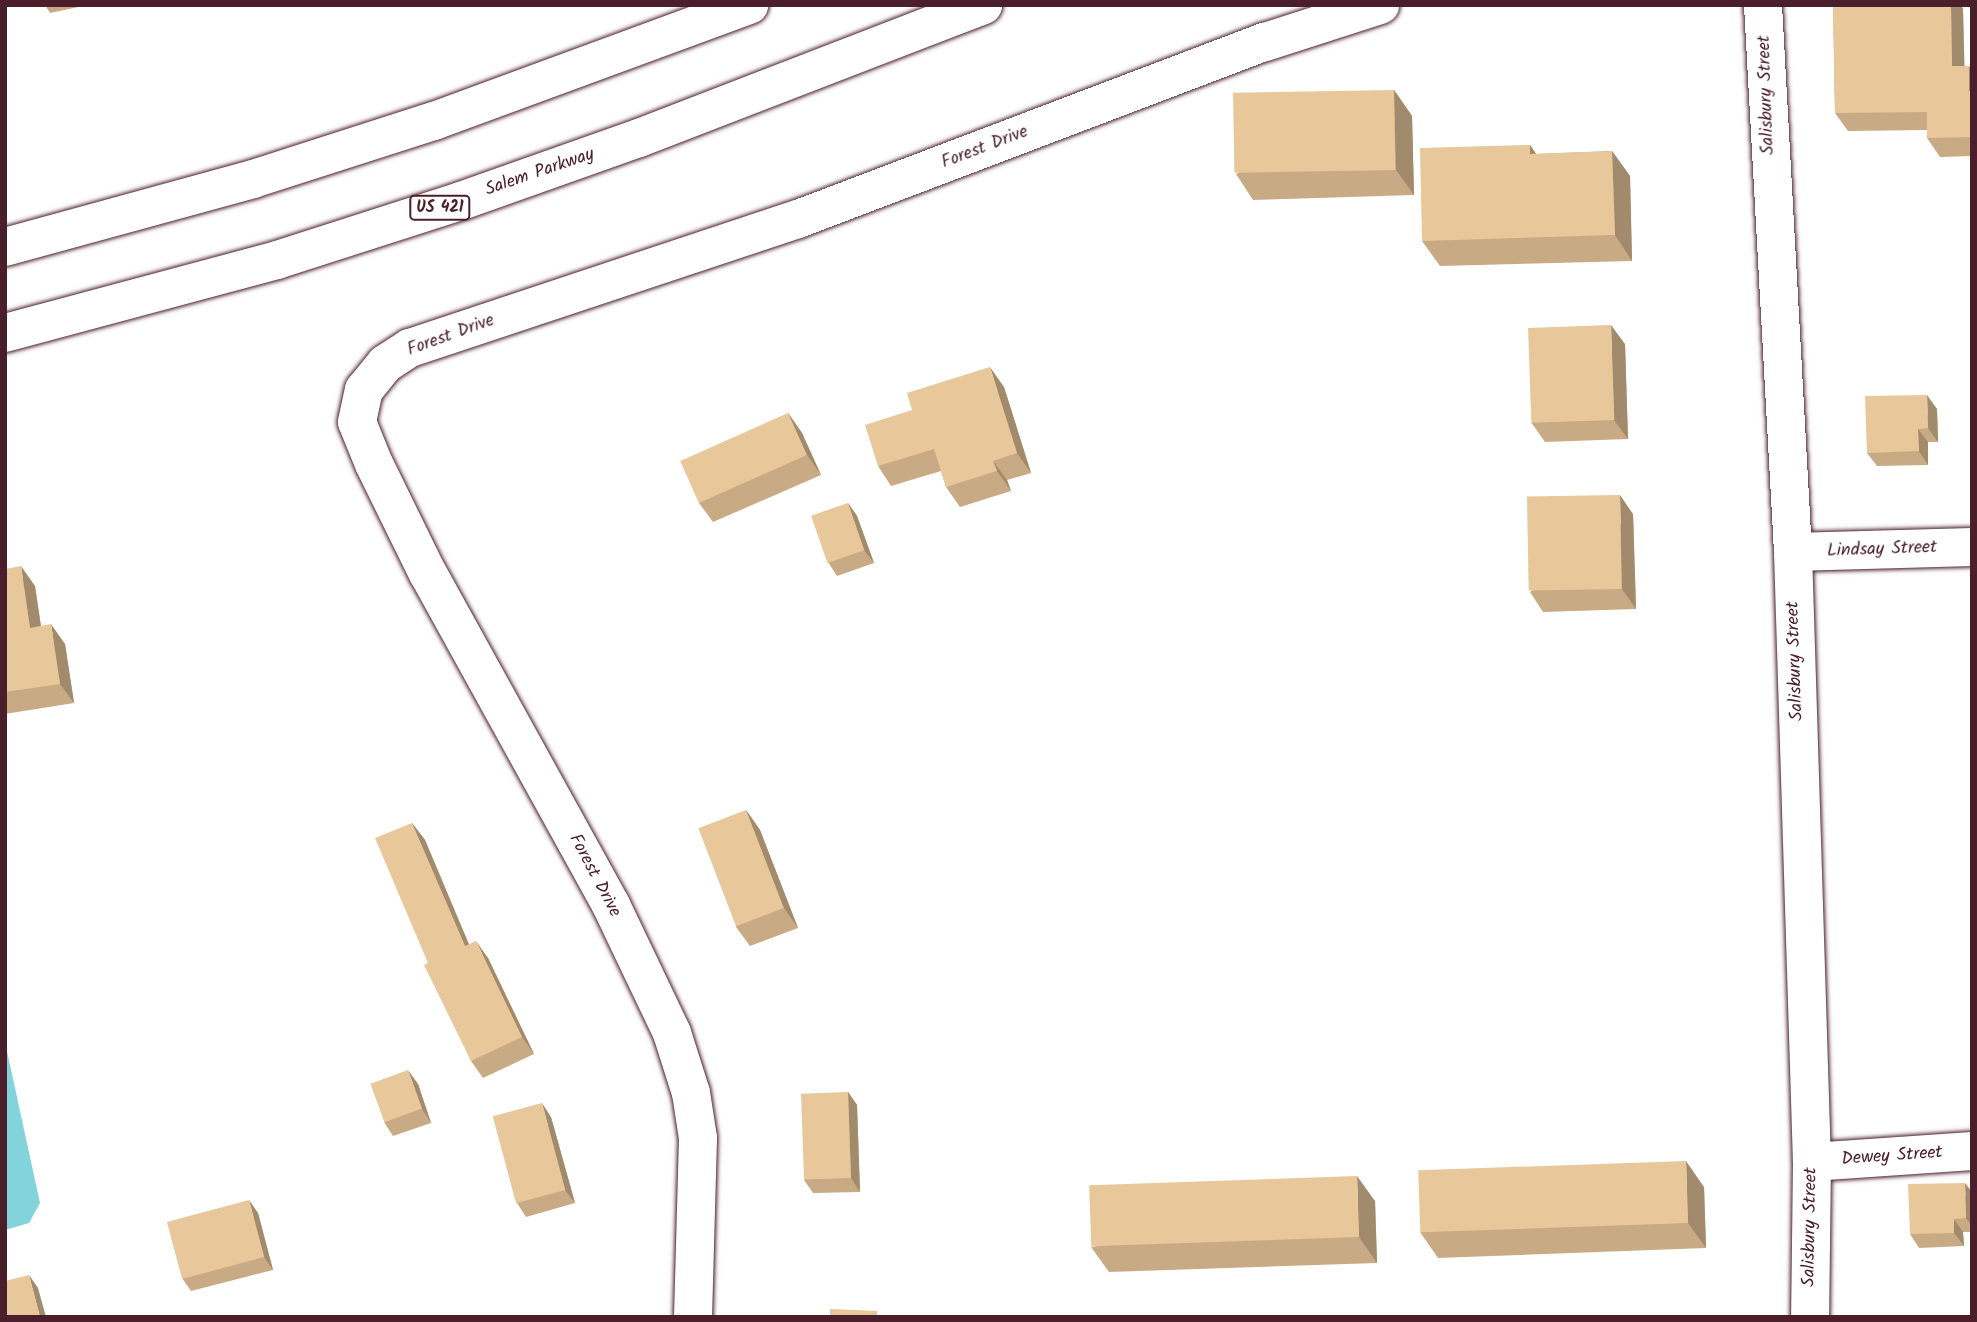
<!DOCTYPE html>
<html>
<head>
<meta charset="utf-8">
<style>
  body { margin:0 }
  #map { position:relative; width:1977px; height:1322px; overflow:hidden; background:#fff; font-family:Kalam,sans-serif }
  div>[style] { position:absolute }
  .water>* { inset:0; background:#82d3db }
  .roads { filter:drop-shadow(0 0 2px #4a1f2b) drop-shadow(0 0 2px #4a1f2b) }
  .minor>* { height:38px; margin:-19px; padding:0 19px; transform-origin:19px; border-radius:19px; background:#fff }
  .major>* { height:38px; margin:-19px; padding:0 19px; transform-origin:19px; border-radius:19px; background:#fff }
  .highway>* { height:38px; margin:-19px; padding:0 19px; transform-origin:19px; border-radius:19px; background:#fff }
  .wall>* { inset:0; background:#c8ab84 }
  .shaded-wall>* { inset:0; background:#a28b6c }
  .building>* { inset:0; background:#e8c79a; transform-origin:0 0 }
  span { translate:-50% -50%; white-space:nowrap; text-align:center; line-height:1.15; -webkit-text-stroke:6px #fff; paint-order:stroke }
  .shield-label span { padding:2px 5px; background:#fff; border:2px solid; border-radius:5px; -webkit-text-stroke-width:0 }
  .shield-label { font-size:16px; color:#4a1f2b; font-weight:700 }
  .street-label { font-size:18px; color:#4a1f2b }
  .frame { position:absolute; inset:0; border:7px solid #4a1f2b; pointer-events:none }
</style>
</head>
<body>
<div id="map">
  <div class="water">
    <i style="clip-path:polygon(5px 1042px,40px 1203px,29px 1223px,5px 1230px)"></i>
  </div>
  <div class="roads">
    <div class="minor">
      <i style="left:1793px;top:552px;width:179px;rotate:-1.6deg"></i>
      <i style="left:1812px;top:1162px;width:160px;rotate:-3.9deg"></i>
      <i style="left:693px;top:1317px;width:179px;rotate:-88.4deg"></i>
      <i style="left:698px;top:1138px;width:46px;rotate:-98.8deg"></i>
      <i style="left:691px;top:1093px;width:63px;rotate:-107.6deg"></i>
      <i style="left:672px;top:1033px;width:142px;rotate:-115.5deg"></i>
      <i style="left:611px;top:905px;width:378px;rotate:-118.9deg"></i>
      <i style="left:428px;top:574px;width:123px;rotate:-116.1deg"></i>
      <i style="left:374px;top:464px;width:45px;rotate:-112deg"></i>
      <i style="left:357px;top:422px;width:33px;rotate:-78deg"></i>
      <i style="left:364px;top:390px;width:33px;rotate:-51deg"></i>
      <i style="left:385px;top:364px;width:30px;rotate:-33deg"></i>
      <i style="left:410px;top:348px;width:409px;rotate:-18.4deg"></i>
      <i style="left:798px;top:219px;width:499px;rotate:-20.8deg"></i>
      <i style="left:1265px;top:42px;width:121px;rotate:-17.8deg"></i>
    </div>
    <div class="major">
      <i style="left:1763px;top:5px;width:548px;rotate:86.86deg"></i>
      <i style="left:1793px;top:552px;width:610px;rotate:88.22deg"></i>
      <i style="left:1812px;top:1162px;width:155px;rotate:90.7deg"></i>
    </div>
    <div class="highway">
      <i style="left:5px;top:247px;width:257px;rotate:-15.3deg"></i>
      <i style="left:253px;top:179px;width:190px;rotate:-17.8deg"></i>
      <i style="left:434px;top:121px;width:336px;rotate:-20.2deg"></i>
      <i style="left:5px;top:333px;width:282px;rotate:-15deg"></i>
      <i style="left:277px;top:260px;width:193px;rotate:-17.8deg"></i>
      <i style="left:461px;top:201px;width:189px;rotate:-19.5deg"></i>
      <i style="left:639px;top:138px;width:369px;rotate:-21.1deg"></i>
    </div>
  </div>
  <div class="wall">
    <i style="clip-path:polygon(45px 5px,88px 5px,50px 13px)"></i>
    <i style="clip-path:polygon(1833px 5px,1961px 5px,1963px 9px,1964px 66px,1972px 70px,1972px 156px,1940px 157px,1927px 138px,1927px 130px,1848px 131px,1835px 113px)"></i>
    <i style="clip-path:polygon(1394px 90px,1412px 116px,1414px 195px,1253px 200px,1236px 174px)"></i>
    <i style="clip-path:polygon(1530px 145px,1536px 154px,1612px 151px,1630px 176px,1632px 261px,1440px 266px,1422px 241px)"></i>
    <i style="clip-path:polygon(1625px 344px,1628px 439px,1545px 442px,1531px 422px)"></i>
    <i style="clip-path:polygon(1004px 387px,1031px 473px,1007px 480px,1011px 491px,960px 507px,946px 487px,941px 471px,891px 486px,878px 466px)"></i>
    <i style="clip-path:polygon(1937px 409px,1938px 442px,1928px 442px,1928px 465px,1877px 466px,1867px 453px)"></i>
    <i style="clip-path:polygon(788px 413px,802px 433px,821px 475px,713px 522px,699px 503px)"></i>
    <i style="clip-path:polygon(848px 503px,857px 516px,874px 563px,837px 576px,828px 562px)"></i>
    <i style="clip-path:polygon(1633px 514px,1636px 609px,1543px 612px,1530px 592px)"></i>
    <i style="clip-path:polygon(5px 569px,35px 586px,41px 626px,65px 644px,74px 703px,5px 714px)"></i>
    <i style="clip-path:polygon(746px 810px,760px 830px,798px 928px,750px 946px,736px 927px)"></i>
    <i style="clip-path:polygon(412px 823px,425px 840px,469px 944px,488px 958px,534px 1054px,483px 1078px,471px 1061px,428px 963px)"></i>
    <i style="clip-path:polygon(418px 1084px,431px 1123px,393px 1136px,384px 1122px)"></i>
    <i style="clip-path:polygon(848px 1092px,857px 1105px,860px 1192px,813px 1193px,804px 1180px)"></i>
    <i style="clip-path:polygon(551px 1117px,575px 1203px,526px 1217px,517px 1203px)"></i>
    <i style="clip-path:polygon(1704px 1187px,1706px 1248px,1438px 1258px,1420px 1232px)"></i>
    <i style="clip-path:polygon(1972px 1192px,1972px 1232px,1963px 1232px,1964px 1246px,1919px 1248px,1910px 1234px)"></i>
    <i style="clip-path:polygon(1375px 1201px,1377px 1263px,1109px 1272px,1091px 1247px)"></i>
    <i style="clip-path:polygon(258px 1213px,273px 1270px,191px 1291px,182px 1278px)"></i>
  </div>
  <div class="shaded-wall">
    <i style="clip-path:polygon(1951px 5px,1961px 5px,1963px 9px,1965px 85px,1952px 66px)"></i>
    <i style="clip-path:polygon(1969px 66px,1972px 70px,1972px 94px,1969px 91px)"></i>
    <i style="clip-path:polygon(1394px 90px,1412px 116px,1414px 195px,1396px 170px)"></i>
    <i style="clip-path:polygon(1530px 145px,1547px 170px,1530px 154px)"></i>
    <i style="clip-path:polygon(1612px 151px,1630px 176px,1632px 261px,1615px 235px)"></i>
    <i style="clip-path:polygon(1611px 325px,1625px 344px,1628px 439px,1614px 420px)"></i>
    <i style="clip-path:polygon(990px 367px,1004px 387px,1031px 473px,1017px 453px)"></i>
    <i style="clip-path:polygon(1927px 395px,1937px 409px,1938px 442px,1928px 428px)"></i>
    <i style="clip-path:polygon(788px 413px,802px 433px,821px 475px,807px 455px)"></i>
    <i style="clip-path:polygon(1918px 429px,1928px 442px,1928px 465px,1919px 451px)"></i>
    <i style="clip-path:polygon(993px 461px,1007px 480px,1011px 491px,997px 471px)"></i>
    <i style="clip-path:polygon(1620px 495px,1633px 514px,1636px 609px,1622px 589px)"></i>
    <i style="clip-path:polygon(848px 503px,857px 516px,874px 563px,864px 550px)"></i>
    <i style="clip-path:polygon(21px 566px,35px 586px,44px 648px,30px 628px)"></i>
    <i style="clip-path:polygon(51px 624px,65px 644px,74px 703px,60px 684px)"></i>
    <i style="clip-path:polygon(746px 810px,760px 830px,798px 928px,784px 908px)"></i>
    <i style="clip-path:polygon(412px 823px,425px 840px,477px 964px,465px 946px)"></i>
    <i style="clip-path:polygon(476px 941px,488px 958px,534px 1054px,522px 1037px)"></i>
    <i style="clip-path:polygon(408px 1070px,418px 1084px,431px 1123px,422px 1109px)"></i>
    <i style="clip-path:polygon(848px 1092px,857px 1105px,860px 1192px,851px 1178px)"></i>
    <i style="clip-path:polygon(542px 1103px,551px 1117px,575px 1203px,565px 1190px)"></i>
    <i style="clip-path:polygon(1686px 1161px,1704px 1187px,1706px 1248px,1688px 1223px)"></i>
    <i style="clip-path:polygon(1357px 1176px,1375px 1201px,1377px 1263px,1359px 1237px)"></i>
    <i style="clip-path:polygon(1965px 1183px,1972px 1192px,1972px 1226px,1966px 1218px)"></i>
    <i style="clip-path:polygon(249px 1200px,258px 1213px,273px 1270px,264px 1257px)"></i>
    <i style="clip-path:polygon(1954px 1219px,1963px 1232px,1964px 1246px,1954px 1233px)"></i>
    <i style="clip-path:polygon(29px 1275px,38px 1288px,46px 1317px,40px 1317px)"></i>
  </div>
  <div class="building">
    <i style="clip-path:polygon(1833px 5px,1951px 5px,1952px 66px,1969px 66px,1969px 91px,1972px 91px,1972px 137px,1927px 138px,1927px 112px,1835px 113px)"></i>
    <i style="left:1394px;top:90px;width:80px;height:161px;rotate:89deg"></i>
    <i style="clip-path:polygon(1530px 145px,1530px 154px,1612px 151px,1615px 235px,1422px 241px,1420px 148px)"></i>
    <i style="left:1611px;top:325px;width:95px;height:83px;rotate:88deg"></i>
    <i style="clip-path:polygon(990px 367px,1017px 453px,993px 461px,997px 471px,946px 487px,934px 449px,878px 466px,865px 425px,912px 410px,907px 393px)"></i>
    <i style="clip-path:polygon(1927px 395px,1928px 428px,1918px 429px,1919px 451px,1867px 453px,1865px 396px)"></i>
    <i style="left:788px;top:413px;width:46px;height:118px;rotate:66deg"></i>
    <i style="left:1620px;top:495px;width:94px;height:93px;rotate:89deg"></i>
    <i style="left:848px;top:503px;width:50px;height:39px;rotate:71deg"></i>
    <i style="clip-path:polygon(21px 566px,30px 628px,51px 624px,60px 684px,5px 692px,5px 569px)"></i>
    <i style="left:746px;top:810px;width:105px;height:51px;rotate:69deg"></i>
    <i style="clip-path:polygon(412px 823px,465px 946px,476px 941px,522px 1037px,471px 1061px,424px 965px,428px 963px,375px 838px)"></i>
    <i style="left:408px;top:1070px;width:41px;height:40px;rotate:70deg"></i>
    <i style="left:848px;top:1092px;width:86px;height:47px;rotate:88deg"></i>
    <i style="left:542px;top:1103px;width:90px;height:51px;rotate:75deg"></i>
    <i style="left:1686px;top:1161px;width:62px;height:268px;rotate:88deg"></i>
    <i style="left:1357px;top:1176px;width:61px;height:268px;rotate:88deg"></i>
    <i style="clip-path:polygon(1965px 1183px,1966px 1218px,1954px 1219px,1954px 1233px,1910px 1234px,1908px 1184px)"></i>
    <i style="left:249px;top:1200px;width:59px;height:85px;rotate:75deg"></i>
    <i style="clip-path:polygon(29px 1275px,40px 1317px,5px 1317px,5px 1281px)"></i>
    <i style="clip-path:polygon(830px 1309px,877px 1311px,877px 1317px,830px 1317px)"></i>
  </div>
  <div class="shield-label">
    <span style="left:440px;top:208px">US 421</span>
  </div>
  <div class="street-label">
    <span style="left:1767px;top:95px;rotate:-92deg">Salisbury Street</span>
    <span style="left:985px;top:148px;rotate:-21deg">Forest Drive</span>
    <span style="left:540px;top:173px;rotate:-19deg">Salem Parkway</span>
    <span style="left:451px;top:336px;rotate:-20deg">Forest Drive</span>
    <span style="left:1882px;top:550px;rotate:-2deg">Lindsay Street</span>
    <span style="left:1796px;top:661px;rotate:-92deg">Salisbury Street</span>
    <span style="left:594px;top:876px;rotate:62deg">Forest Drive</span>
    <span style="left:1892px;top:1157px;rotate:-4deg">Dewey Street</span>
    <span style="left:1811px;top:1227px;rotate:-89deg">Salisbury Street</span>
  </div>
  <div class="frame"></div>
</div>
</body>
</html>
